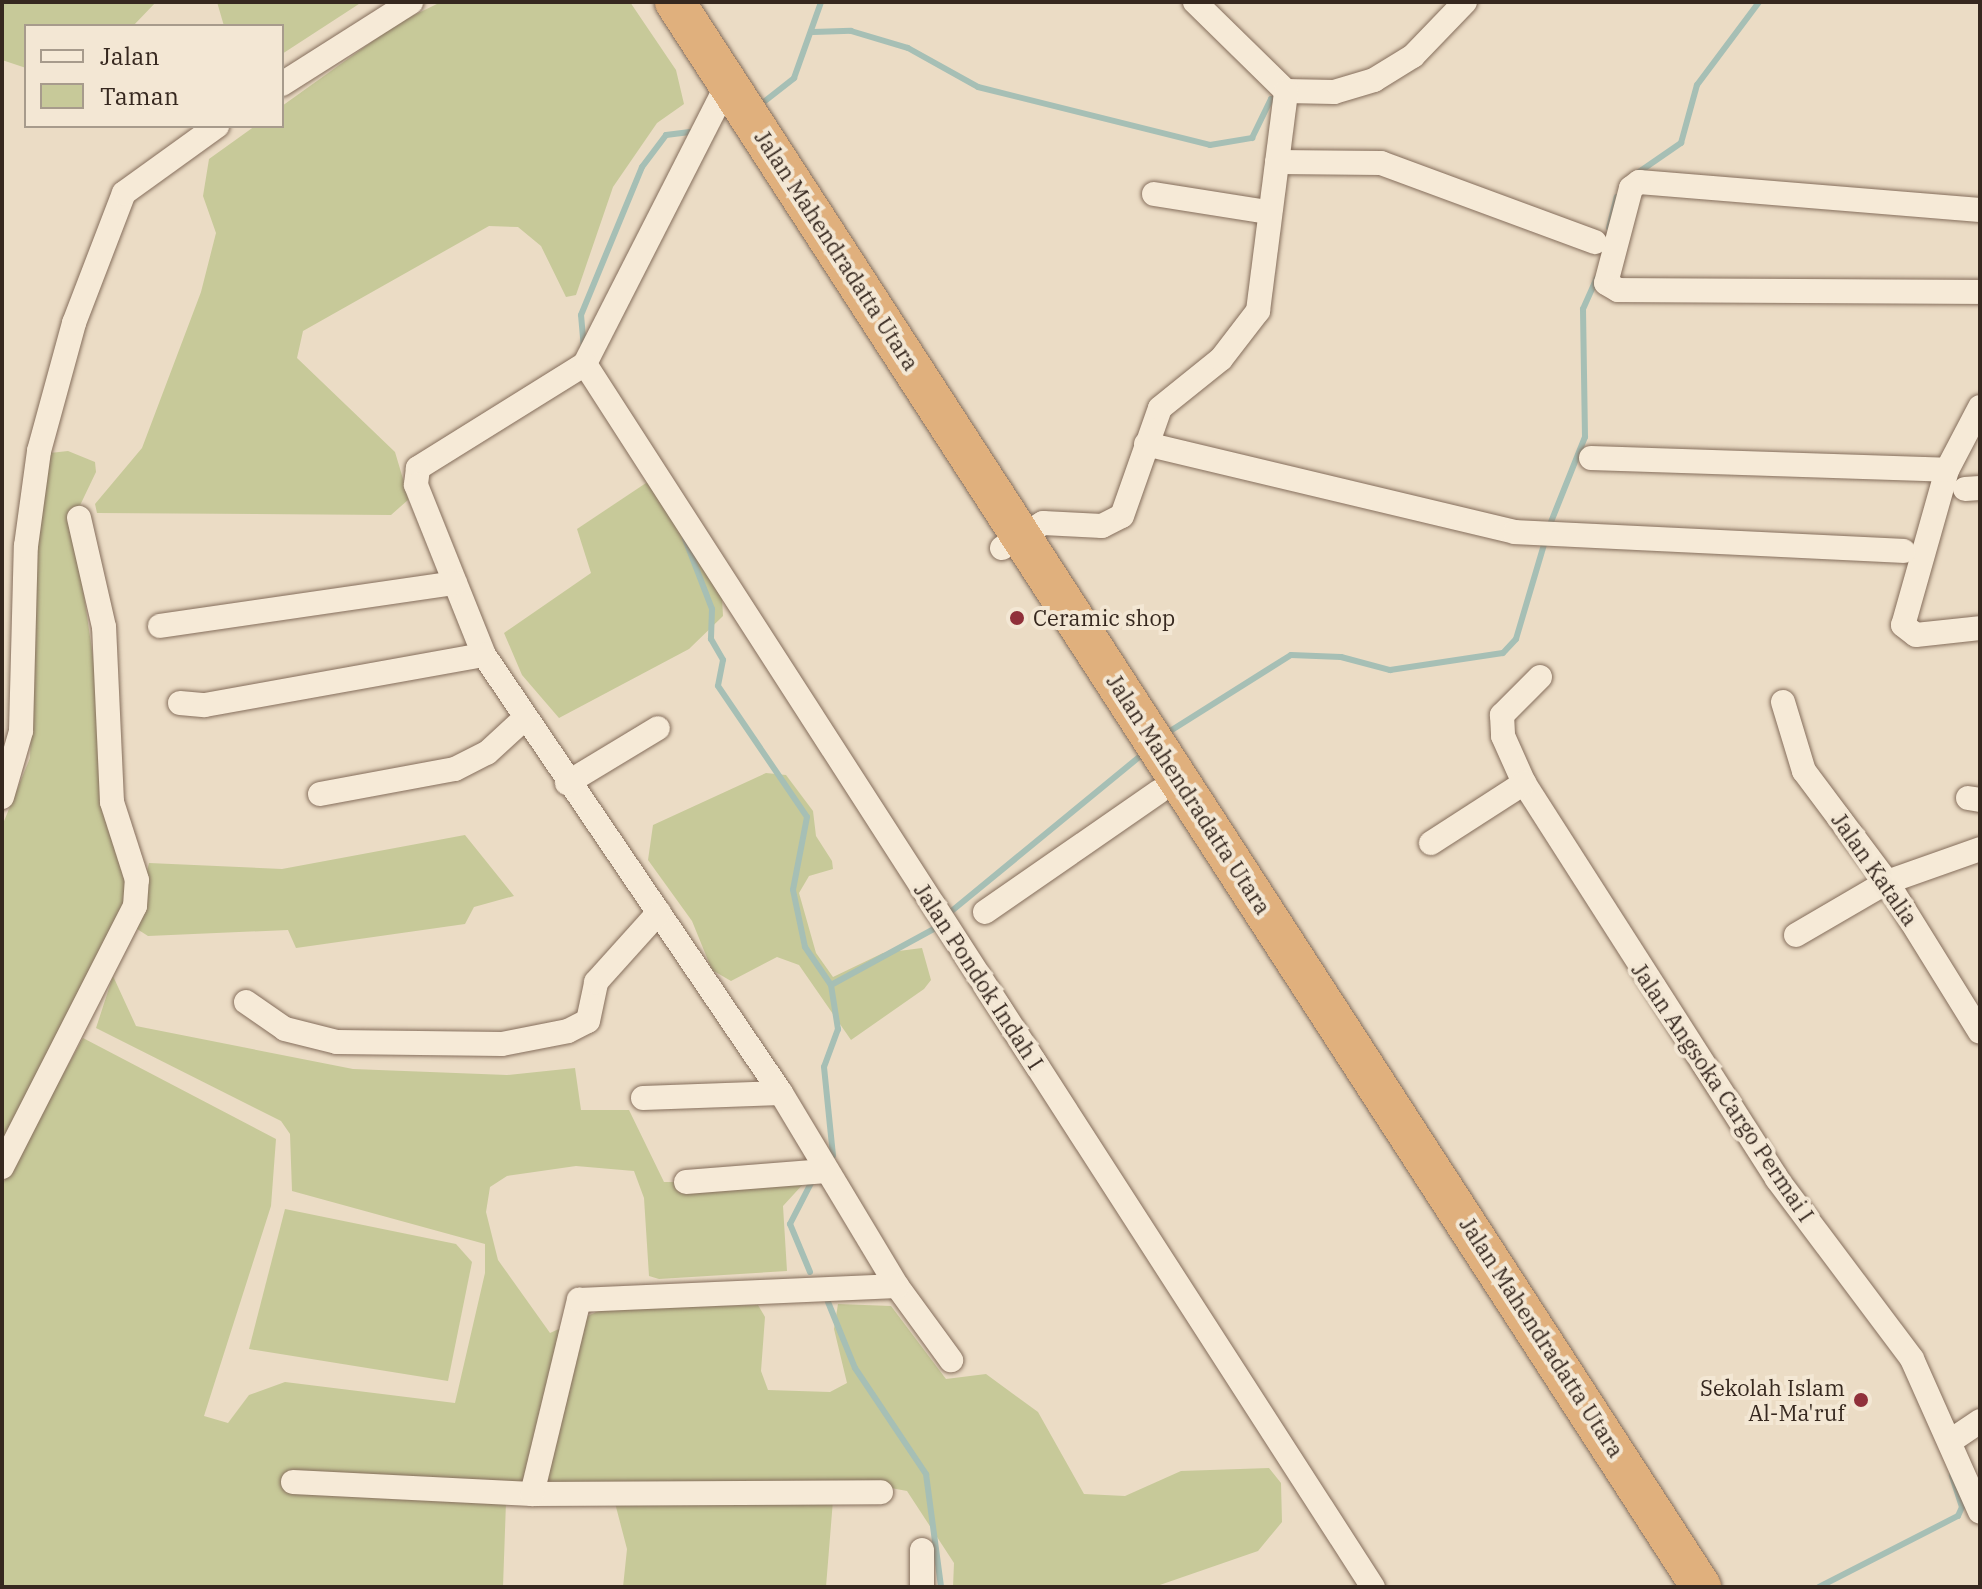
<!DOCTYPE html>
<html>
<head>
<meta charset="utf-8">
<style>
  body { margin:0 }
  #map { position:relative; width:1982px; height:1589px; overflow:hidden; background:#ebdcc5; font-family:"IBM Plex Serif",serif }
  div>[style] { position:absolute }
  .green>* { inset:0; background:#c7c999 }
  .stream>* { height:6px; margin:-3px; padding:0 3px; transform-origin:3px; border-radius:3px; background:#a6bfb5 }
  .roads { filter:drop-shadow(0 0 2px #856e5c) drop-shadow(0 0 2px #856e5c) }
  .minor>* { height:24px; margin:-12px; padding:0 12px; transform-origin:12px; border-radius:12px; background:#f6ead7 }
  .trunk>* { height:40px; margin:-20px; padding:0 20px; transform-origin:20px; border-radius:20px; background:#e0b07d }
  .dots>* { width:22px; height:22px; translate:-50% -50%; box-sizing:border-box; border:4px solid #f3e7d4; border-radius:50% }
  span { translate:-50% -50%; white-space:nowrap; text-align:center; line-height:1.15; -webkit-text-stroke:8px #f3e7d4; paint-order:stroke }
  .street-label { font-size:22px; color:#36281f }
  .poi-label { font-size:22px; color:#36281f }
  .left { translate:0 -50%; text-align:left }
  .right { translate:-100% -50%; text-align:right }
  .frame { position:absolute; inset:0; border:4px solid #36281f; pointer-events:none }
  .legend { position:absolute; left:24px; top:24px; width:260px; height:104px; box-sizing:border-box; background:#f3e7d4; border:2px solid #a79b8c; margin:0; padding:10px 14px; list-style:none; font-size:24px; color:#36281f }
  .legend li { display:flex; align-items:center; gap:16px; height:40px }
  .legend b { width:40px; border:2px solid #a79b8c }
</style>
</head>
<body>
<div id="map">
  <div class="green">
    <i style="clip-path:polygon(2px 2px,156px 2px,133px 26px,26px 26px,26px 68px,2px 60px)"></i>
    <i style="clip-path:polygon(217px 2px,362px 2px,282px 54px,282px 26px,224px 26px)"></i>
    <i style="clip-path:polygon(441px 2px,630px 2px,676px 70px,684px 104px,657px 123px,613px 187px,576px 295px,566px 297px,541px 246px,518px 227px,489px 226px,303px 331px,297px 358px,395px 452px,409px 499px,391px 515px,97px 513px,95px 504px,142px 448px,201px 292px,216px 233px,203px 196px,209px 159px,255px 126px,282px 126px,282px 106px,398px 23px)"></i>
    <i style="clip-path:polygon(68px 451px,95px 462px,96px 472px,73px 520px,129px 904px,2px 1152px,2px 826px,30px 758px,37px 547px,50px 453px)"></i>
    <i style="clip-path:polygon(649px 481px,722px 598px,723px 616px,689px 649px,559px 718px,522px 675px,504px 633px,591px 573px,577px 529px)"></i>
    <i style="clip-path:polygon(766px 773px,786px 775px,813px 811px,816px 836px,832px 861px,833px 869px,809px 876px,799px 893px,816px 953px,833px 977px,883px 953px,922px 948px,931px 980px,924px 989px,851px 1040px,799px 965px,777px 957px,731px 981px,712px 970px,692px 921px,648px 860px,653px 825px)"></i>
    <i style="clip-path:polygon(465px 835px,514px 896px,474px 907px,465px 924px,296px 948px,288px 930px,148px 936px,134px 927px,149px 863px,282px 869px)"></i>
    <i style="clip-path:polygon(113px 976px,136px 1026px,353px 1069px,507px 1075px,575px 1068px,581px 1110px,629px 1110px,664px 1182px,805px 1182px,783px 1206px,787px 1271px,659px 1279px,649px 1276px,644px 1198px,634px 1171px,576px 1166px,507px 1176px,490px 1187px,486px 1212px,498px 1260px,550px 1333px,603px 1309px,758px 1305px,765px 1317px,761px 1371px,768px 1390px,830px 1392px,847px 1383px,834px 1329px,838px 1304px,891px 1306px,946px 1379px,986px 1374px,1038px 1412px,1084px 1494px,1125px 1496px,1181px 1471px,1269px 1468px,1281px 1483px,1282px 1522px,1258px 1551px,1154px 1587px,953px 1587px,954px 1563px,907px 1491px,864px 1483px,833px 1500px,826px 1587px,623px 1587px,627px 1549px,615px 1503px,506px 1502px,503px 1587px,2px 1587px,2px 1185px,83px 1038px,276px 1139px,271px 1206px,204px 1416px,228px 1423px,249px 1395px,285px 1382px,455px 1403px,485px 1273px,485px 1244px,292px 1191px,290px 1134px,281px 1121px,96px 1028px)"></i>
    <i style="clip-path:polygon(285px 1209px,456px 1244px,472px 1262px,448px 1381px,249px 1349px)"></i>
  </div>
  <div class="stream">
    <i style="left:813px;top:32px;width:38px;rotate:-2deg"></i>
    <i style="left:851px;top:31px;width:59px;rotate:16.6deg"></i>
    <i style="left:908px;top:48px;width:80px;rotate:29.1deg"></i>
    <i style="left:978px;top:87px;width:239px;rotate:14deg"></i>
    <i style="left:1210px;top:145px;width:43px;rotate:-9.5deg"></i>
    <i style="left:1252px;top:138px;width:43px;rotate:-64deg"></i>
    <i style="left:1271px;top:99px;width:7px"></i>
    <i style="left:765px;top:101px;width:37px;rotate:-38deg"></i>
    <i style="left:794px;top:78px;width:81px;rotate:-70.4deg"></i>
    <i style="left:1636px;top:174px;width:55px;rotate:-34.6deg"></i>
    <i style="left:1681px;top:143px;width:60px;rotate:-74.6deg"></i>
    <i style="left:1697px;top:85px;width:104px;rotate:-53.2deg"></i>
    <i style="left:1609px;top:228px;width:32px;rotate:-76deg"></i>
    <i style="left:584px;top:349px;width:34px;rotate:-95deg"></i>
    <i style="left:581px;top:315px;width:160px;rotate:-67.6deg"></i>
    <i style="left:642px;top:167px;width:40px;rotate:-53deg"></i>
    <i style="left:666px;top:135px;width:24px;rotate:-7deg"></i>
    <i style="left:1549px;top:527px;width:97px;rotate:-68.2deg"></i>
    <i style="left:1585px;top:437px;width:128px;rotate:-90.9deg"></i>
    <i style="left:1583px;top:309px;width:34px;rotate:-66deg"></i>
    <i style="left:685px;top:539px;width:75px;rotate:68.9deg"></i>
    <i style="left:712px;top:609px;width:30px;rotate:92deg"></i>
    <i style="left:711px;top:639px;width:24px;rotate:60deg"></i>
    <i style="left:723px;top:660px;width:26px;rotate:101deg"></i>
    <i style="left:718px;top:686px;width:158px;rotate:55.8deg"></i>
    <i style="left:807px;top:817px;width:74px;rotate:100.9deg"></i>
    <i style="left:793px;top:890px;width:58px;rotate:78.1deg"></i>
    <i style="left:805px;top:947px;width:46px;rotate:55.6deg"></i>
    <i style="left:831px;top:985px;width:45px;rotate:81deg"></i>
    <i style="left:838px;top:1029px;width:40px;rotate:110.2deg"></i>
    <i style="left:824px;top:1067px;width:89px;rotate:84.2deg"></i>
    <i style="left:1167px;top:733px;width:146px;rotate:-32.2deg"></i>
    <i style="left:1291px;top:655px;width:50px;rotate:2.3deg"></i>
    <i style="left:1341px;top:657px;width:51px;rotate:14.9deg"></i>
    <i style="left:1390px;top:670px;width:114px;rotate:-8.6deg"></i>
    <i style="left:1503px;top:653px;width:19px;rotate:-47deg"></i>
    <i style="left:1516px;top:639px;width:105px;rotate:-73.5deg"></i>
    <i style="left:948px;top:914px;width:252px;rotate:-39.4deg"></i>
    <i style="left:831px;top:985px;width:123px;rotate:-28.6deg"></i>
    <i style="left:810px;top:1272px;width:52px;rotate:-112.6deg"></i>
    <i style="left:790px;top:1224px;width:48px;rotate:-62.9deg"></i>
    <i style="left:828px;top:1302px;width:71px;rotate:67.8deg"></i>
    <i style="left:855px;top:1368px;width:128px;rotate:56.2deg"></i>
    <i style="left:926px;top:1474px;width:114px;rotate:82.4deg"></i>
    <i style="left:1819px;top:1587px;width:156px;rotate:-27.1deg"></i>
    <i style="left:1958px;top:1516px;width:10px;rotate:-66deg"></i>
    <i style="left:1962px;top:1507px;width:33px;rotate:-108deg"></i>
  </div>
  <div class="roads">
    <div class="minor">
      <i style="left:1195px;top:2px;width:127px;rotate:44.4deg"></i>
      <i style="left:1286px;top:91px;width:48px;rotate:1.2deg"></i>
      <i style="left:1334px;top:92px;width:42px;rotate:-16.7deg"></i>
      <i style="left:1374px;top:80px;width:46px;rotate:-31.6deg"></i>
      <i style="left:1413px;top:56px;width:75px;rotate:-46.1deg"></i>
      <i style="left:728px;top:83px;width:315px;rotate:117deg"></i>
      <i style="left:585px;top:364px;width:197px;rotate:148.1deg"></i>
      <i style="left:418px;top:468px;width:17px;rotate:97deg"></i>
      <i style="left:416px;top:485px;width:183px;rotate:68.2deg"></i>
      <i style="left:484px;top:655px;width:529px;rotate:55.86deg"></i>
      <i style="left:781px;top:1093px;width:225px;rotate:59deg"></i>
      <i style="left:897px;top:1286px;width:92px;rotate:53.9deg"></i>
      <i style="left:282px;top:84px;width:153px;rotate:-32.4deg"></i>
      <i style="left:1277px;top:162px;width:104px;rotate:0.6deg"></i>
      <i style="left:1381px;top:163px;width:228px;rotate:20.3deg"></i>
      <i style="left:1154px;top:194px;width:115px;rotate:9deg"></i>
      <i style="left:1980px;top:210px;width:342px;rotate:-175.3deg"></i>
      <i style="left:1639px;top:182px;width:10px;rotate:143deg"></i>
      <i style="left:1631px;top:188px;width:98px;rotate:104.7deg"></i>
      <i style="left:1606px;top:283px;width:14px;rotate:30deg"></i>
      <i style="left:1618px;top:290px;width:362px;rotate:0.3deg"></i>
      <i style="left:585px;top:364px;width:1455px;rotate:57.21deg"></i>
      <i style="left:1980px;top:407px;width:71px;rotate:117.6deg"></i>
      <i style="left:1947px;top:470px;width:161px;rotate:105.8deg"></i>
      <i style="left:1903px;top:625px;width:16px;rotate:38deg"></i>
      <i style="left:1916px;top:635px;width:64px;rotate:-6.2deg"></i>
      <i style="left:1146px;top:444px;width:379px;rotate:13.4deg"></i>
      <i style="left:1515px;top:532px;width:389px;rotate:2.8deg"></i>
      <i style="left:1591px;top:458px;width:356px;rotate:1.9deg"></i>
      <i style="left:1965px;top:489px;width:15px;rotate:-4deg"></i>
      <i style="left:1002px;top:548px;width:48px;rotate:-31.4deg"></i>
      <i style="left:1043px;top:523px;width:59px;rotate:2.9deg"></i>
      <i style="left:1102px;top:526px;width:22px;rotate:-27deg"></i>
      <i style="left:1122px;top:516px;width:114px;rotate:-70.6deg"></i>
      <i style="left:1160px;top:408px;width:78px;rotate:-38.8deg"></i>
      <i style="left:1221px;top:359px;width:61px;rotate:-52.4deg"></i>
      <i style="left:1258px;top:311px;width:222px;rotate:-82.7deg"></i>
      <i style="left:160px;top:626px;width:298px;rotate:-8.3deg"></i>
      <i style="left:1540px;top:677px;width:54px;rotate:135deg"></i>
      <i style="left:1502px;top:715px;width:21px;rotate:87deg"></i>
      <i style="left:1503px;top:736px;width:51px;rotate:65.9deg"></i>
      <i style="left:1524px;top:783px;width:470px;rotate:57.4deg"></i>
      <i style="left:1777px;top:1179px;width:225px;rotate:53.1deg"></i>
      <i style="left:1912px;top:1359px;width:167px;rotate:66deg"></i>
      <i style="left:1783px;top:702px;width:72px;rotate:73.1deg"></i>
      <i style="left:1804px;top:771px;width:139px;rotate:53.2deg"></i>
      <i style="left:1887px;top:882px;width:176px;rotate:58.2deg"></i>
      <i style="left:180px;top:703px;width:25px;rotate:5deg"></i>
      <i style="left:205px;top:705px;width:283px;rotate:-10.2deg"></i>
      <i style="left:567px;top:783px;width:106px;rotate:-31.1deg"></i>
      <i style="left:320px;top:794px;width:137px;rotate:-10.5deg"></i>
      <i style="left:455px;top:769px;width:36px;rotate:-27deg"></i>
      <i style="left:487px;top:753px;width:50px;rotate:-42.6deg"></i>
      <i style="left:2px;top:797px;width:69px;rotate:-73.9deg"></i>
      <i style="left:21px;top:731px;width:185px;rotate:-88.5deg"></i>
      <i style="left:26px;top:546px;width:96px;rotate:-82.2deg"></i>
      <i style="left:39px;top:451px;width:133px;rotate:-74.7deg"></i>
      <i style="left:74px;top:323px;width:139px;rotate:-69deg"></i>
      <i style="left:124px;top:193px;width:115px;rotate:-35.8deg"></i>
      <i style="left:1968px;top:798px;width:12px;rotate:9deg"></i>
      <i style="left:1431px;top:843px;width:111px;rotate:-32.8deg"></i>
      <i style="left:985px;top:912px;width:211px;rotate:-34.7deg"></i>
      <i style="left:1796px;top:935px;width:105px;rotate:-30.2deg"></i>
      <i style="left:1887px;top:882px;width:99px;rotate:-19.5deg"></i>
      <i style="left:246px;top:1002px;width:47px;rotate:34.7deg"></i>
      <i style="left:285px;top:1029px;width:54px;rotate:14deg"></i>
      <i style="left:337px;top:1042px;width:165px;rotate:0.7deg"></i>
      <i style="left:502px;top:1044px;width:67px;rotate:-11.1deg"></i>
      <i style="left:568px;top:1031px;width:22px;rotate:-27deg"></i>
      <i style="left:588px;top:1021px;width:40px;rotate:-78deg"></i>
      <i style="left:596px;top:982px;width:94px;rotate:-48deg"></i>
      <i style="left:643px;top:1098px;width:138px;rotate:-2.1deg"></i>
      <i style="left:2px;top:1167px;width:293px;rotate:-63deg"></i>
      <i style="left:135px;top:906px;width:26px;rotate:-86deg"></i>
      <i style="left:137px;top:880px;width:82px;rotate:-107.8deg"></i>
      <i style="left:112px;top:802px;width:175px;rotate:-92.6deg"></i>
      <i style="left:104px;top:627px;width:112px;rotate:-102.9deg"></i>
      <i style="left:686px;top:1182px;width:140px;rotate:-4.5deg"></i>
      <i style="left:1952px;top:1440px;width:34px;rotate:-34deg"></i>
      <i style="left:293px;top:1482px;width:239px;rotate:2.9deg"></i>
      <i style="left:532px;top:1494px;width:349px;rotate:-0.3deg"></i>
      <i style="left:532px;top:1494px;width:200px;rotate:-76.4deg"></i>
      <i style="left:579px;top:1300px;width:318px;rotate:-2.5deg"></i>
      <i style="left:922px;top:1587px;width:37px;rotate:-90deg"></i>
    </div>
    <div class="trunk">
      <i style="left:675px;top:2px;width:1888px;rotate:57.08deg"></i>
    </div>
  </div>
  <div class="dots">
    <i style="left:1017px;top:618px;background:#90303a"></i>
    <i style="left:1861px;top:1400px;background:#90303a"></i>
  </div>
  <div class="street-label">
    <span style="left:837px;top:250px;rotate:57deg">Jalan Mahendradatta Utara</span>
    <span style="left:1189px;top:794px;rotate:57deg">Jalan Mahendradatta Utara</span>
    <span style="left:1875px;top:869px;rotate:55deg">Jalan Katalia</span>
    <span style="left:979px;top:976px;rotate:57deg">Jalan Pondok Indah I</span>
    <span style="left:1723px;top:1092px;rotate:56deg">Jalan Angsoka Cargo Permai I</span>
    <span style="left:1542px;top:1337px;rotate:57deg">Jalan Mahendradatta Utara</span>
  </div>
  <div class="poi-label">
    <span class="left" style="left:1033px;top:618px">Ceramic shop</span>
    <span class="right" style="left:1845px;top:1400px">Sekolah Islam<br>Al-Ma'ruf</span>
  </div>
  <div class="frame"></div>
  <ul class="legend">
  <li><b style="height:10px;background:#f6ead7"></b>Jalan</li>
  <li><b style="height:22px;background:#c7c999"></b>Taman</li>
  </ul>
</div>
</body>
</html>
